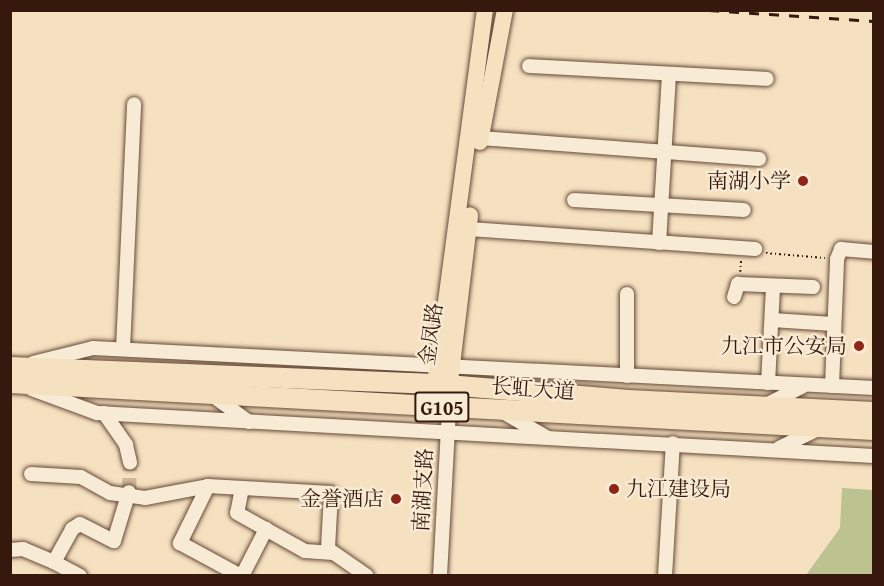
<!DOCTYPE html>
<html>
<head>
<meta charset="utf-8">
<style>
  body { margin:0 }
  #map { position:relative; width:884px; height:586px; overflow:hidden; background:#f5e0bf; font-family:"Gentium Book Plus","Noto Serif SC",serif }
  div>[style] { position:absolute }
  .green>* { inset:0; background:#bdc291 }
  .minor-tunnel>* { height:14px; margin-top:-7px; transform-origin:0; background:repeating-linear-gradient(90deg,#cfb89b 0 14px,transparent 0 21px) }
  .path>* { height:1.5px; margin-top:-0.75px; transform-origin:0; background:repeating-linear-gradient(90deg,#37180c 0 1.5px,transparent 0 4.5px) }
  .roads { filter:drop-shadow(0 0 2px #664a39) drop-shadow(0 0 2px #664a39) }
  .minor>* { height:14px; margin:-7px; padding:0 7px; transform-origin:7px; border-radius:7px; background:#f8ebd5 }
  .major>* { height:16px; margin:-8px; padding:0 8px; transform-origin:8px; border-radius:8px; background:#f5e0bf }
  .highway>* { height:20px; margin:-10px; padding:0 10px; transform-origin:10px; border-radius:10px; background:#f5e0bf }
  .rail>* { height:3px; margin-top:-1.5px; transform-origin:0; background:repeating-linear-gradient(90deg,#37180c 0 10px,transparent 0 20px) }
  .dots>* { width:16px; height:16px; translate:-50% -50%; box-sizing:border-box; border:3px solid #f8ebd5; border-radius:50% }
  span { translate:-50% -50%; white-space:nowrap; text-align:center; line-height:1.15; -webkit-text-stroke:4.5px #f8ebd5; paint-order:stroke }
  .shield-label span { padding:2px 4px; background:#f8ebd5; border:2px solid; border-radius:4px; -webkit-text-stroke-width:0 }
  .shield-label { font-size:20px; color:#37180c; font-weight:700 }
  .poi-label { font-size:21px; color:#37180c }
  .right { translate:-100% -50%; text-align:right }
  .left { translate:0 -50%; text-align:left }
  .street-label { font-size:21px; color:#37180c }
  .frame { position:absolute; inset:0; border:12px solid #37180c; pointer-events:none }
</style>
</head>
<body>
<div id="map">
  <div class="green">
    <i style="clip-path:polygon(842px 488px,873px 490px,873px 575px,806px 575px,840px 528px)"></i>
  </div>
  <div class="minor-tunnel">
    <i style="left:129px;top:492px;width:29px;rotate:-88deg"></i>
  </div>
  <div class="path">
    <i style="left:766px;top:253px;width:59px;rotate:4.8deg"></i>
    <i style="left:740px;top:272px;width:13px;rotate:-86deg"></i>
  </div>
  <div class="roads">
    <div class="minor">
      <i style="left:529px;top:66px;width:238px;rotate:3.1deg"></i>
      <i style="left:481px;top:138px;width:279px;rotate:4.3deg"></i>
      <i style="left:574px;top:200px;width:170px;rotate:3.4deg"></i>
      <i style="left:469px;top:229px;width:287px;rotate:4deg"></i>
      <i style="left:659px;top:243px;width:169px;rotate:-86.6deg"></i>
      <i style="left:734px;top:297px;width:14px;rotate:-73deg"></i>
      <i style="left:738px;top:284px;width:75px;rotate:2.3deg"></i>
      <i style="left:772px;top:320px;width:61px;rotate:3.8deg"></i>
      <i style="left:123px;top:349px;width:245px;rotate:-87.4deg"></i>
      <i style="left:33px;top:363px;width:62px;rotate:-14deg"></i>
      <i style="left:93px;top:348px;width:782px;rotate:2.93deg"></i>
      <i style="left:627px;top:376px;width:82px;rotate:-90deg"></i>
      <i style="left:768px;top:383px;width:97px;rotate:-87deg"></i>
      <i style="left:832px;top:386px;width:127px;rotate:-87.7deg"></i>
      <i style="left:837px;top:259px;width:11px;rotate:-68deg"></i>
      <i style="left:841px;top:249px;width:33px;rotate:5deg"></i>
      <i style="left:32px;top:389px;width:69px;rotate:20.3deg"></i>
      <i style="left:97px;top:413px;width:778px;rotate:3.17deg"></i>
      <i style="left:212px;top:395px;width:46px;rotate:36.1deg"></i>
      <i style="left:764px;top:406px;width:44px;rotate:-27.1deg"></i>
      <i style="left:503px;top:412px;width:50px;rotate:30.2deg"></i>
      <i style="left:104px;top:413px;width:39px;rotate:55deg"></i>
      <i style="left:126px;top:445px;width:18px;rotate:77deg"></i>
      <i style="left:779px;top:448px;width:43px;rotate:-26deg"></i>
      <i style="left:31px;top:474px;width:50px;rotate:3.4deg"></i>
      <i style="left:81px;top:477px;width:33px;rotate:29deg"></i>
      <i style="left:110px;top:493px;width:35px;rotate:8deg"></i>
      <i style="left:145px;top:498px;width:64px;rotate:-10.8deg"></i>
      <i style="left:208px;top:486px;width:64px;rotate:116.2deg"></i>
      <i style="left:180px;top:543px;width:69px;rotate:28.4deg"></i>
      <i style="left:208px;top:486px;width:123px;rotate:3.3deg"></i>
      <i style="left:331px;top:493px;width:56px;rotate:93.1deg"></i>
      <i style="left:328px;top:549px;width:47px;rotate:34.7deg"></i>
      <i style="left:242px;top:488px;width:25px;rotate:101deg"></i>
      <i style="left:237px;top:513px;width:78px;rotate:29.2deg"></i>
      <i style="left:305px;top:551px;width:28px;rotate:4deg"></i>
      <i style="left:10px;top:550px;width:13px;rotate:-4deg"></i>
      <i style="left:23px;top:549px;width:34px;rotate:23deg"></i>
      <i style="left:80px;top:576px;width:30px;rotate:-152deg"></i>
      <i style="left:54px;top:562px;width:38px;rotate:-61deg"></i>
      <i style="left:72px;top:529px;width:9px;rotate:-32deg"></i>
      <i style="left:80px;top:524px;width:38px;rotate:27deg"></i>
      <i style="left:114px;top:541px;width:51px;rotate:-73deg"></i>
      <i style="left:242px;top:576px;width:53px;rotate:-62.9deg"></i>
      <i style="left:440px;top:576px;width:168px;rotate:-86.9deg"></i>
      <i style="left:665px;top:576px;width:133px;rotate:-86.6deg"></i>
    </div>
    <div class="major">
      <i style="left:480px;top:142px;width:134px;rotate:-79.3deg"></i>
      <i style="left:448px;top:398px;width:184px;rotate:-83.1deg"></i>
      <i style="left:449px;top:408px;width:28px;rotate:-120deg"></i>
      <i style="left:435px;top:384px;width:377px;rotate:-82.4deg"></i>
    </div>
    <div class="highway">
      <i style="left:10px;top:367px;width:425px;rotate:2.3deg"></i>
      <i style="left:435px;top:384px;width:194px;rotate:4.7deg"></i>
      <i style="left:628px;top:400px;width:246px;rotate:2.8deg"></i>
      <i style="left:10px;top:383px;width:865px;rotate:3.11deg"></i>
    </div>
  </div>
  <div class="rail">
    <i style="left:709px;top:10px;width:165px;rotate:3.8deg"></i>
  </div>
  <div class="dots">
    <i style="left:803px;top:181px;background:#8f2418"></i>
    <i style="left:859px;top:346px;background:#8f2418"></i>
    <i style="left:614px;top:489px;background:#8f2418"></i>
    <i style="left:396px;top:499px;background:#8f2418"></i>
  </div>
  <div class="shield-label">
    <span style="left:442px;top:407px">G105</span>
  </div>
  <div class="poi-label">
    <span class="right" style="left:791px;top:181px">南湖小学</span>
    <span class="right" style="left:847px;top:346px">九江市公安局</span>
    <span class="left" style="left:626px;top:489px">九江建设局</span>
    <span class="right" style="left:384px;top:499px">金誉酒店</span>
  </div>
  <div class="street-label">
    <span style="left:431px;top:334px;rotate:-82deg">金凤路</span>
    <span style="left:533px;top:389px;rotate:4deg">长虹大道</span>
    <span style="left:423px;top:490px;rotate:-87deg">南湖支路</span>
  </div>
  <div class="frame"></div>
</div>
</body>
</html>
